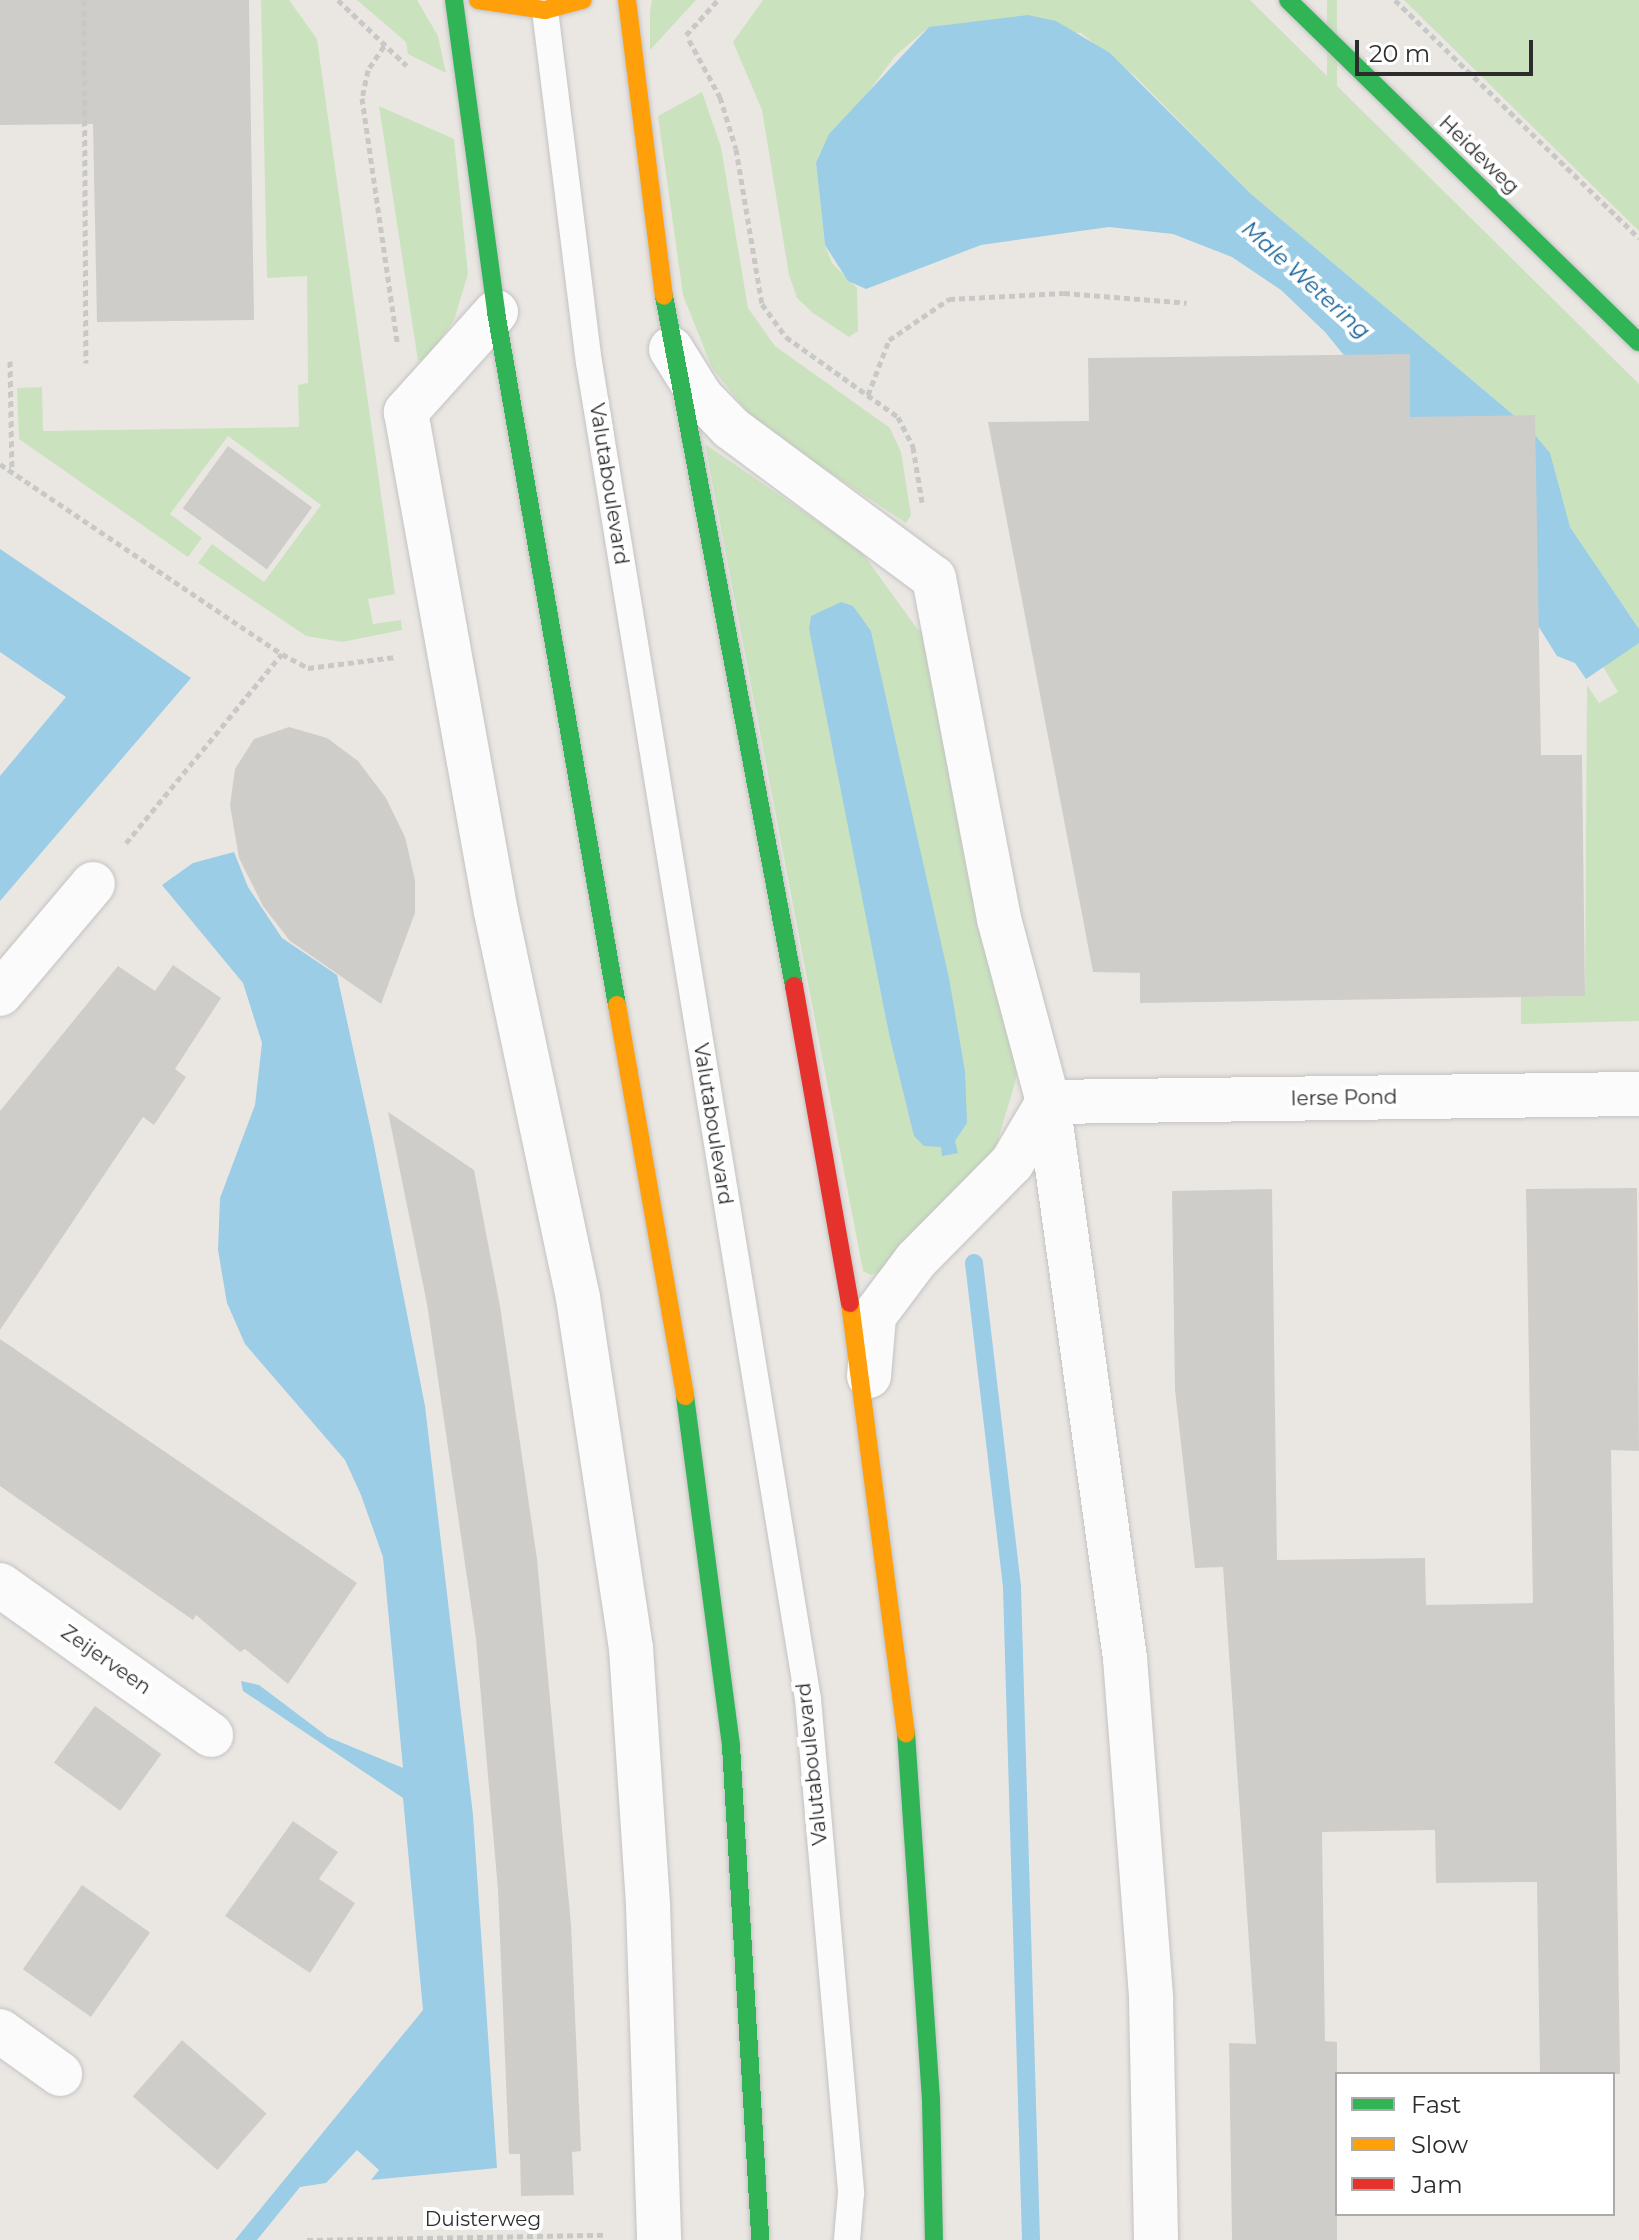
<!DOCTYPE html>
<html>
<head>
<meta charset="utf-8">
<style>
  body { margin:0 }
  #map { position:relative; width:1639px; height:2240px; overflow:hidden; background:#eae7e3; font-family:Montserrat,sans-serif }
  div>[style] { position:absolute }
  .green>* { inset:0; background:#cae3be; transform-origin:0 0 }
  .water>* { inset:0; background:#9bcde6 }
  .stream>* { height:18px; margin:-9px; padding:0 9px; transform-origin:9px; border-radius:9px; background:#9bcde6 }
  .building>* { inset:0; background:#cfcdca; transform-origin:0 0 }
  .path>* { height:5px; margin-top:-2.5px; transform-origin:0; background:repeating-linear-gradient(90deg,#c8c8c7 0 6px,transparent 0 10px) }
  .roads { filter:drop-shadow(0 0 2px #c4c3c3) drop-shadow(0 0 2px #c4c3c3) }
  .lane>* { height:26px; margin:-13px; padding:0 13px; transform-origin:13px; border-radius:13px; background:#fcfbfb }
  .street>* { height:44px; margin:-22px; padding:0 22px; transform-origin:22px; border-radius:22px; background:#fcfbfb }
  .fast>* { height:18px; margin:-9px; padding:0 9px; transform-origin:9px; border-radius:9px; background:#30b455 }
  .slow>* { height:18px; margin:-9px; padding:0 9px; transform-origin:9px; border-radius:9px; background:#ff9f0a }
  .jam>* { height:18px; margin:-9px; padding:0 9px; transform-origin:9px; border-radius:9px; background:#e5322d }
  span { translate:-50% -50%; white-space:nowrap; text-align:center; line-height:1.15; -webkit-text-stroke:8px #fff; paint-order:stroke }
  .street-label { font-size:20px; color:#2c2c2c }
  .water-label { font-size:22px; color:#156097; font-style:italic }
  .legend { position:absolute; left:1335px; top:2072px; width:280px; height:144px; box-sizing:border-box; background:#fff; border:2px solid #ababab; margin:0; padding:10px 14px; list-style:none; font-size:24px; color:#2c2c2c }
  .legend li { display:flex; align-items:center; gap:16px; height:40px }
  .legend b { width:40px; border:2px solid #ababab }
  .scale { position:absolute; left:1355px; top:40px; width:178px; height:36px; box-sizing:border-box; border:4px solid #2c2c2c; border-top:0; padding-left:10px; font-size:24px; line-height:28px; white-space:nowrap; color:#2c2c2c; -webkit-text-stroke:6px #fff; paint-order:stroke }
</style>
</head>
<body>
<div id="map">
  <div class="green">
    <i style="clip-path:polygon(261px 0,289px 0,317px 39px,395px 594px,368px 599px,373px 624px,401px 620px,402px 630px,342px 642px,306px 636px,198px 563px,212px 544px,264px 582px,321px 505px,228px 436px,170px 514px,202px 538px,188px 557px,19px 439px,17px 388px,42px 387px,43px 431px,299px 427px,298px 385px,308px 383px,307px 276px,267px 278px)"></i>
    <i style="clip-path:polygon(357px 0,417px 0,438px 36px,446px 73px,408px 54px,406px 42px)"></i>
    <i style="clip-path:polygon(652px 0,696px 0,650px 50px,650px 12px)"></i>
    <i style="clip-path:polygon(763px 0,1250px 0,1639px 384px,1639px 629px,1570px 527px,1529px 428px,1251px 194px,1136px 77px,1081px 33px,929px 27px,895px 56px,816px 163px,825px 245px,832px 263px,857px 288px,858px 331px,849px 337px,813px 313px,797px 298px,789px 275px,762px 110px,733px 42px)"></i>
    <i style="left:1327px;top:0;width:10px;height:86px"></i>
    <i style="clip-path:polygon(1404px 0,1639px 0,1639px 231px,1600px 193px)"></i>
    <i style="clip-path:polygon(702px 92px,721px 147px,748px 308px,775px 346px,890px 428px,901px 452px,911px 515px,906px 523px,758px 425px,712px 368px,683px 295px,658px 116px)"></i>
    <i style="clip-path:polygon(379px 106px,454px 139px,468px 274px,454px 320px,427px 358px,418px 361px)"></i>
    <i style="clip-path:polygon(evenodd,705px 444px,861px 551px,918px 630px,926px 630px,1017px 1076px,992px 1160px,890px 1268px,871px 1275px,863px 1271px,705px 444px,812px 615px,871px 631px,965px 1071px,955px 1141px,941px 1147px,918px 1140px,889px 1034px,812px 615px)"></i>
    <i style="clip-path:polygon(1639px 643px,1639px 1021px,1521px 1024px,1521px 997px,1585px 996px,1587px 685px,1599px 703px,1618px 692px,1602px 665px)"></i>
  </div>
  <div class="water">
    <i style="clip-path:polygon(1028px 15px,1056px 21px,1110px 53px,1251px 194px,1529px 428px,1550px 453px,1570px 527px,1639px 629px,1639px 643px,1586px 679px,1575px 663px,1557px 656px,1477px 528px,1378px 397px,1325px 332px,1281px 290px,1232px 257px,1173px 234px,1109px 227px,981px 245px,866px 289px,848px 281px,825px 245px,816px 163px,829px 134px,929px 27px)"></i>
    <i style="clip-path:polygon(0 549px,191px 678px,0 901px,0 776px,66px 697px,0 652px)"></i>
    <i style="clip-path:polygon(841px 602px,853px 606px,871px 631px,949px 978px,965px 1071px,967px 1123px,955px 1141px,958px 1153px,942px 1156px,941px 1147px,924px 1146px,914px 1136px,889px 1034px,809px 629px,811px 616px)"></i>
    <i style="clip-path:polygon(234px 852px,248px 887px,282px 938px,337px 975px,373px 1140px,425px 1406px,473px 1815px,497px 2168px,371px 2180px,379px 2170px,357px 2150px,326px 2183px,300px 2187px,257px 2240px,235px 2240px,423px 2010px,403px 1798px,243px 1691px,241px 1681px,259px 1685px,328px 1737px,403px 1768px,383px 1557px,361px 1495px,345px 1460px,245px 1344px,227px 1303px,218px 1250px,220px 1198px,255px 1105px,262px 1043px,243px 983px,162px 885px,193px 863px)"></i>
  </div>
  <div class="stream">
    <i style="left:974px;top:1263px;width:327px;rotate:83.3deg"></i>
    <i style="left:1012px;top:1588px;width:652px;rotate:88.33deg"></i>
  </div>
  <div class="building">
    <i style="clip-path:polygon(0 0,249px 0,254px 320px,97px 322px,93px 124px,0 125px)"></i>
    <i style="clip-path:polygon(1410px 354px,1410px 417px,1535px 415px,1541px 755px,1582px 755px,1585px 996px,1140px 1003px,1140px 973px,1093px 972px,988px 422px,1089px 421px,1088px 358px)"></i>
    <i style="left:228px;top:446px;width:104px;height:77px;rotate:36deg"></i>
    <i style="clip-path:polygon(289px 727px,327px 738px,358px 761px,386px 798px,405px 837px,415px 880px,415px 913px,381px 1004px,290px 941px,263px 906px,239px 858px,230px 805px,235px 769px,254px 739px)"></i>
    <i style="clip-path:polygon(173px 965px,221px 998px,175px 1069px,186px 1077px,154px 1125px,143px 1117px,0 1330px,0 1111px,118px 966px,155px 991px)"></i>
    <i style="clip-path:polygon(388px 1112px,474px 1170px,500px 1306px,537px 1559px,571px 1925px,581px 2151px,572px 2152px,574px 2195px,521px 2196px,520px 2154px,509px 2154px,498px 1890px,476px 1639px,427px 1304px)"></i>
    <i style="clip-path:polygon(1637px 1188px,1639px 1451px,1611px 1450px,1620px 2074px,1540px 2074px,1537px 1882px,1436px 1883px,1435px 1830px,1322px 1832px,1325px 2041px,1337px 2042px,1337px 2240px,1232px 2240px,1229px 2043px,1256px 2044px,1223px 1567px,1195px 1568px,1175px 1390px,1172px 1191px,1272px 1189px,1277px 1560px,1425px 1558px,1426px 1605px,1533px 1603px,1526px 1189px)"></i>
    <i style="clip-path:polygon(0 1339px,357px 1583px,288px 1684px,245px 1649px,240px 1652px,196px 1615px,193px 1620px,0 1486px)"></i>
    <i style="left:95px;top:1706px;width:82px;height:70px;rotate:36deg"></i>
    <i style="clip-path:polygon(293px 1821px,338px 1852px,319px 1879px,355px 1903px,310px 1973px,225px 1916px)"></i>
    <i style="left:82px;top:1885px;width:83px;height:103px;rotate:35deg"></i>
    <i style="left:182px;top:2040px;width:112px;height:75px;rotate:41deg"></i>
  </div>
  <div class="path">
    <i style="left:84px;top:0;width:363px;rotate:89.7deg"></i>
    <i style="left:338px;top:0;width:95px;rotate:43.7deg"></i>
    <i style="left:1395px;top:0;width:341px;rotate:44.3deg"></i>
    <i style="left:686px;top:35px;width:47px;rotate:-47.6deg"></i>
    <i style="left:689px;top:40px;width:65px;rotate:61.5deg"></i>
    <i style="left:720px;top:97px;width:54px;rotate:72.9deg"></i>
    <i style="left:736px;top:149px;width:157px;rotate:80.5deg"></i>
    <i style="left:762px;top:304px;width:41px;rotate:54deg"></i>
    <i style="left:786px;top:337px;width:138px;rotate:35.5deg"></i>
    <i style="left:898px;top:417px;width:34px;rotate:63deg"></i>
    <i style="left:913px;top:447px;width:56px;rotate:80.7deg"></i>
    <i style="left:384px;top:46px;width:29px;rotate:124deg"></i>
    <i style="left:368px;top:70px;width:29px;rotate:102deg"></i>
    <i style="left:362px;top:98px;width:246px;rotate:81.8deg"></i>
    <i style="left:10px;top:361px;width:110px;rotate:89deg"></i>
    <i style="left:868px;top:395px;width:59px;rotate:-69.1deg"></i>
    <i style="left:889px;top:340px;width:73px;rotate:-34.3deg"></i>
    <i style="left:949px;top:299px;width:115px;rotate:-3deg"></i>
    <i style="left:1064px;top:293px;width:123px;rotate:4.6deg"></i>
    <i style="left:0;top:464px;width:340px;rotate:34deg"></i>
    <i style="left:126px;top:843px;width:245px;rotate:-50.5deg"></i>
    <i style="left:282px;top:654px;width:30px;rotate:28deg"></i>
    <i style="left:308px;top:668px;width:88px;rotate:-7.2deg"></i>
    <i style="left:307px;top:2240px;width:299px;rotate:-1deg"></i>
  </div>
  <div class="roads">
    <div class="lane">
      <i style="left:545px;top:10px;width:355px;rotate:82.9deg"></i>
      <i style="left:589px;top:362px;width:1355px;rotate:80.7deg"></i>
      <i style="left:808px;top:1699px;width:496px;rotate:85deg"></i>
      <i style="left:851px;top:2193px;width:47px;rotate:94.9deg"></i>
    </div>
    <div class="street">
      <i style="left:496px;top:312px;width:135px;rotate:132deg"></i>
      <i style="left:406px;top:412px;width:508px;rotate:79.8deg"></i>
      <i style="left:496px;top:912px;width:395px;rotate:78deg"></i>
      <i style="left:578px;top:1298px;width:354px;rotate:81.4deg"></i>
      <i style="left:631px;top:1648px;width:258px;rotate:86.2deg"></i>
      <i style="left:648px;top:1905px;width:335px;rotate:88.1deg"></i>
      <i style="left:671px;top:349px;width:57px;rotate:58deg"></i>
      <i style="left:701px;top:397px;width:43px;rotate:45.9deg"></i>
      <i style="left:731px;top:428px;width:252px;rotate:36.5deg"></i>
      <i style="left:934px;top:578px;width:347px;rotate:79.2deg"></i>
      <i style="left:999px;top:919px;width:189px;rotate:75deg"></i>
      <i style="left:1048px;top:1102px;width:561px;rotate:82.12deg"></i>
      <i style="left:1125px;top:1658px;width:342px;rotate:85.6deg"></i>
      <i style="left:1151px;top:1999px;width:241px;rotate:88.8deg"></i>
      <i style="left:0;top:994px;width:144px;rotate:-49.8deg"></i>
      <i style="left:1048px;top:1102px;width:591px;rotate:-0.78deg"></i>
      <i style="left:869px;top:1376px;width:60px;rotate:-85.2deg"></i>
      <i style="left:874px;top:1316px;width:70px;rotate:-53.1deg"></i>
      <i style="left:916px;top:1260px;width:136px;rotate:-45.3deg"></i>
      <i style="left:1012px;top:1163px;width:71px;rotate:-59.5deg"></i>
      <i style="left:0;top:1585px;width:259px;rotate:35.4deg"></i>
      <i style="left:0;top:2031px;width:74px;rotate:35.6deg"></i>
    </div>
    <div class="fast">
      <i style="left:454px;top:0;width:315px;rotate:82.3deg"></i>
      <i style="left:496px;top:312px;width:703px;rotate:80.1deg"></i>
      <i style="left:1288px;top:0;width:490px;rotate:44.3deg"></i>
      <i style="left:664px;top:296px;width:702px;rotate:79.33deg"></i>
      <i style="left:685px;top:1396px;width:353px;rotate:82.5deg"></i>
      <i style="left:731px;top:1746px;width:495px;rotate:86.6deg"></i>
      <i style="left:906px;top:1733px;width:367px;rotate:86.1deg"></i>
      <i style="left:931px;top:2099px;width:141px;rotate:88.8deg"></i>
    </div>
    <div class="slow">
      <i style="left:478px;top:0;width:68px;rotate:8.5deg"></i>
      <i style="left:545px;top:10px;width:39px;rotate:-15deg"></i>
      <i style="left:627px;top:0;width:298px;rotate:82.9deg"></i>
      <i style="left:617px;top:1005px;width:397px;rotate:80.1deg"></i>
      <i style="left:850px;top:1303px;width:434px;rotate:82.6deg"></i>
    </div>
    <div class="jam">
      <i style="left:794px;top:986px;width:322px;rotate:80deg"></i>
    </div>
  </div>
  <div class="street-label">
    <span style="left:1479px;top:155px;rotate:44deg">Heideweg</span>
    <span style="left:609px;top:484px;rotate:81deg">Valutaboulevard</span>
    <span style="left:1344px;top:1098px;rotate:-1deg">Ierse Pond</span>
    <span style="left:713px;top:1124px;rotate:81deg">Valutaboulevard</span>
    <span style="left:106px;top:1660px;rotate:35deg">Zeijerveen</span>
    <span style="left:812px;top:1764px;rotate:-96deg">Valutaboulevard</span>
    <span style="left:483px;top:2219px">Duisterweg</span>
  </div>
  <div class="water-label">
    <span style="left:1306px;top:280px;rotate:42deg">Male Wetering</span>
  </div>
  <ul class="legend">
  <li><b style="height:10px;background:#30b455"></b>Fast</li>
  <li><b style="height:10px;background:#ff9f0a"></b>Slow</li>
  <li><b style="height:10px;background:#e5322d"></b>Jam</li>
  </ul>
  <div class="scale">20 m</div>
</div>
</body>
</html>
